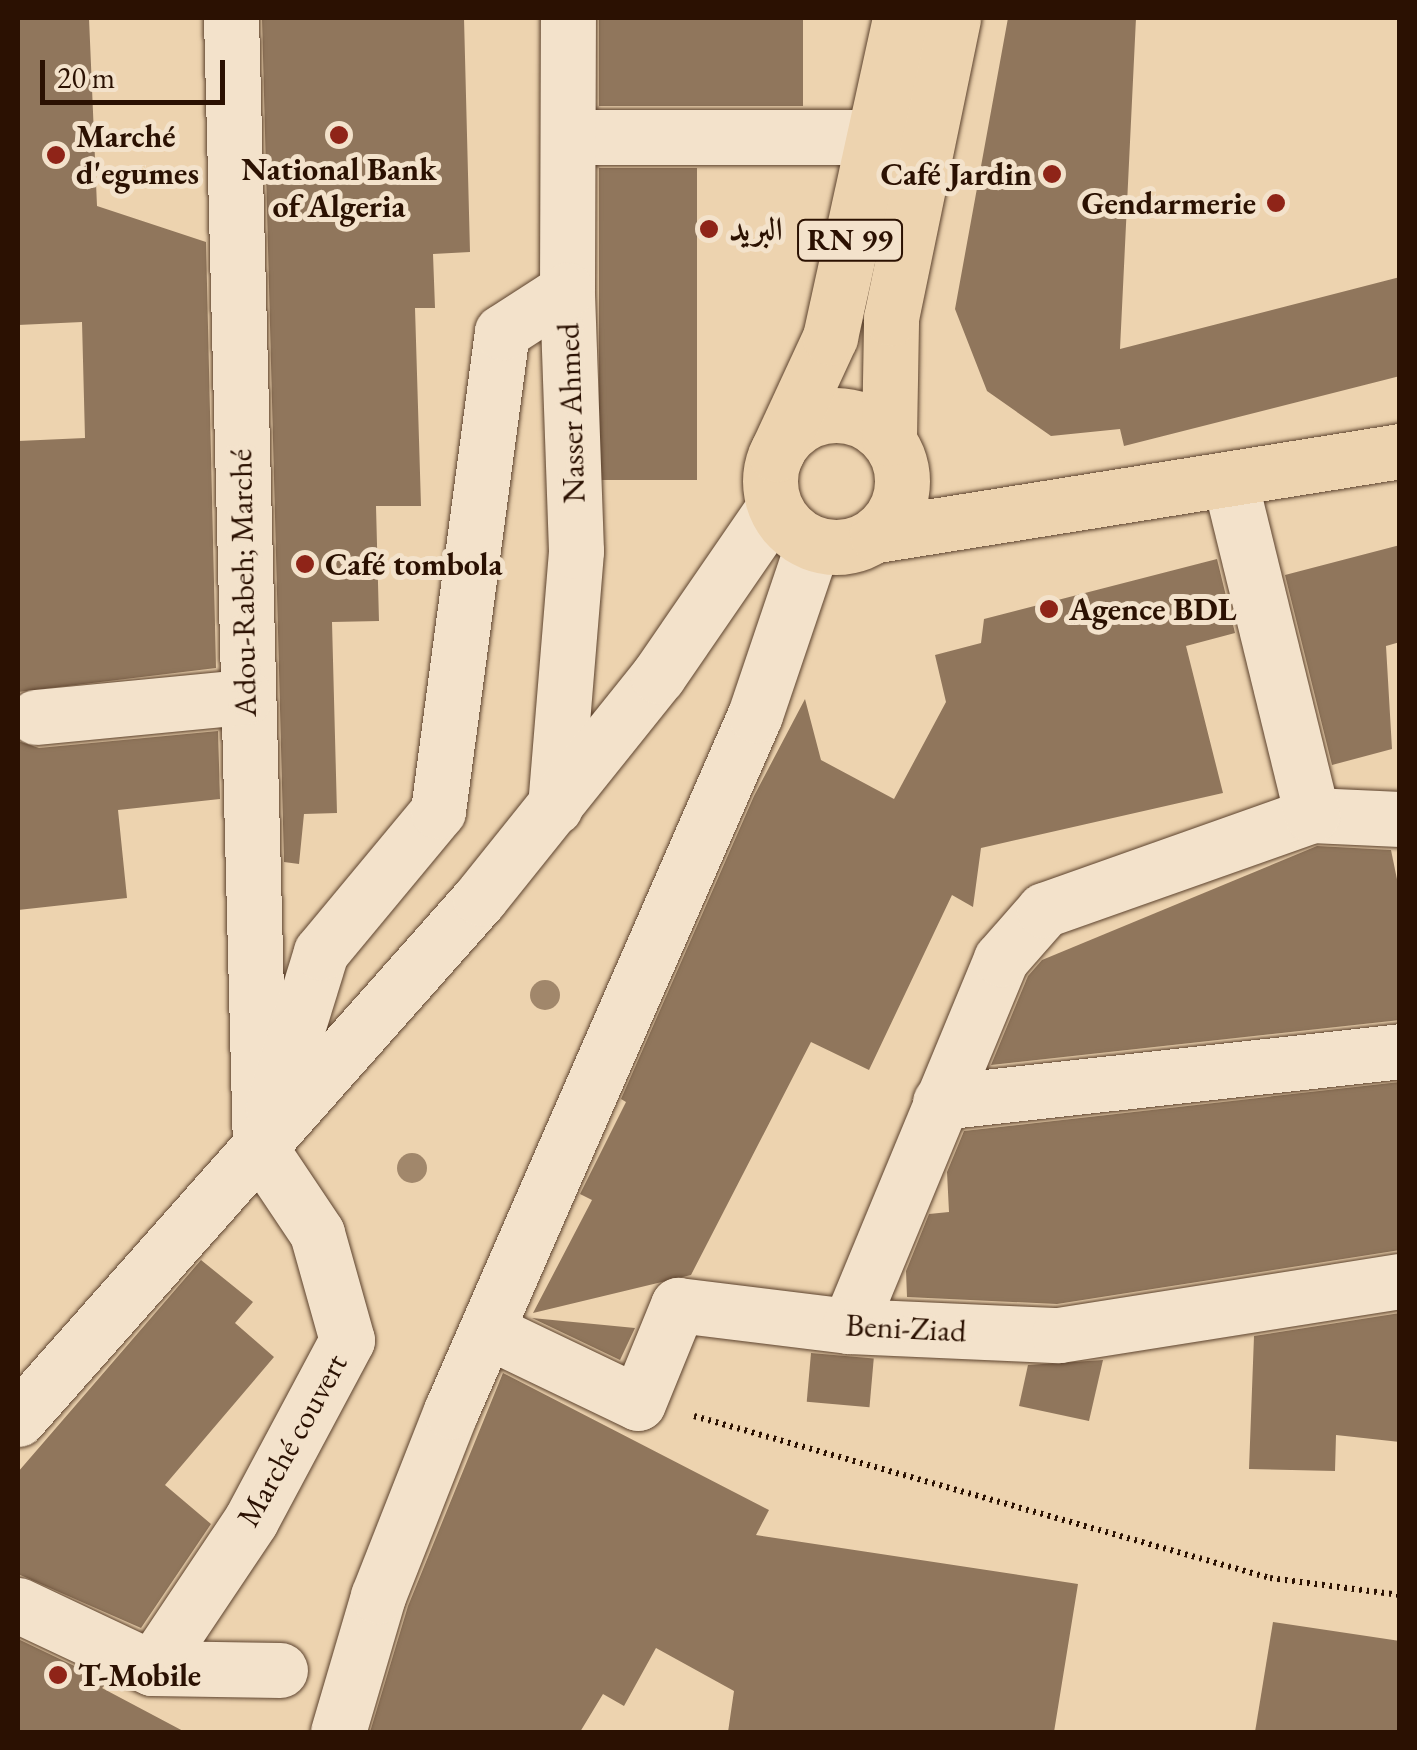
<!DOCTYPE html>
<html>
<head>
<meta charset="utf-8">
<style>
  body { margin:0 }
  #map { position:relative; width:1417px; height:1750px; overflow:hidden; background:#edd3af; font-family:"EB Garamond",Amiri,serif }
  div>[style] { position:absolute }
  .building>* { inset:0; background:#90765c; transform-origin:0 0 }
  .path>* { height:6px; margin-top:-3px; transform-origin:0; background:repeating-linear-gradient(90deg,#2b1102 0 2.5px,transparent 0 7.5px) }
  .roads { filter:drop-shadow(0 0 2px #5c422d) drop-shadow(0 0 2px #5c422d) }
  .street>* { height:55px; margin:-27.5px; padding:0 27.5px; transform-origin:27.5px; border-radius:27.5px; background:#f3e2cb }
  .secondary>* { height:55px; margin:-27.5px; padding:0 27.5px; transform-origin:27.5px; border-radius:27.5px; background:#f3e2cb }
  .primary>* { height:55px; margin:-27.5px; padding:0 27.5px; transform-origin:27.5px; border-radius:27.5px; background:#edd3af }
  .primary>.ring { margin:-27.5px; padding:0; box-sizing:content-box; background:none; border:55px solid #edd3af; border-radius:50% }
  .trees>* { width:30px; height:30px; margin:-15px; border-radius:50%; background:#a1876b }
  .dots>* { width:28px; height:28px; translate:-50% -50%; box-sizing:border-box; border:5px solid #f3e2cb; border-radius:50% }
  span { translate:-50% -50%; white-space:nowrap; text-align:center; line-height:1.15; -webkit-text-stroke:10px #f3e2cb; paint-order:stroke }
  .shield-label span { padding:2px 8px; background:#f3e2cb; border:2px solid; border-radius:8px; -webkit-text-stroke-width:0 }
  .shield-label { font-size:30px; color:#2b1102; font-weight:700 }
  .poi-label { font-size:32px; color:#2b1102; font-weight:700 }
  .left { translate:0 -50%; text-align:left }
  .right { translate:-100% -50%; text-align:right }
  .street-label { font-size:32px; color:#2b1102 }
  .frame { position:absolute; inset:0; border:20px solid #2b1102; pointer-events:none }
  .scale { position:absolute; left:40px; top:60px; width:185px; height:45px; box-sizing:border-box; border:5px solid #2b1102; border-top:0; padding-left:12px; font-size:30px; line-height:35px; white-space:nowrap; color:#2b1102; -webkit-text-stroke:8px #f3e2cb; paint-order:stroke }
</style>
</head>
<body>
<div id="map">
  <div class="building">
    <i style="clip-path:polygon(18px 18px,89px 18px,97px 206px,206px 242px,216px 668px,18px 692px,18px 441px,85px 438px,82px 322px,18px 325px)"></i>
    <i style="clip-path:polygon(262px 18px,464px 18px,470px 252px,433px 254px,435px 308px,415px 308px,421px 506px,376px 506px,379px 621px,332px 622px,337px 813px,304px 814px,299px 864px,284px 862px)"></i>
    <i style="left:599px;top:18px;width:204px;height:88px"></i>
    <i style="clip-path:polygon(1008px 18px,1136px 18px,1120px 349px,1400px 277px,1400px 376px,1124px 446px,1120px 429px,1051px 436px,987px 391px,955px 309px)"></i>
    <i style="left:599px;top:168px;width:98px;height:312px"></i>
    <i style="clip-path:polygon(1400px 545px,1400px 642px,1386px 646px,1392px 749px,1332px 765px,1285px 575px)"></i>
    <i style="clip-path:polygon(1217px 559px,1235px 633px,1186px 646px,1223px 793px,981px 848px,973px 907px,952px 895px,869px 1070px,811px 1042px,691px 1275px,533px 1313px,592px 1200px,580px 1194px,626px 1102px,621px 1099px,754px 796px,805px 699px,821px 760px,894px 799px,946px 702px,935px 655px,981px 643px,984px 619px)"></i>
    <i style="clip-path:polygon(218px 731px,220px 799px,118px 810px,127px 898px,18px 910px,18px 741px,39px 748px)"></i>
    <i style="clip-path:polygon(1317px 846px,1391px 850px,1400px 894px,1400px 1020px,991px 1065px,1028px 976px,1042px 960px)"></i>
    <i style="clip-path:polygon(1400px 1082px,1400px 1250px,1057px 1304px,907px 1297px,906px 1271px,929px 1214px,949px 1212px,947px 1172px,964px 1131px)"></i>
    <i style="clip-path:polygon(201px 1260px,253px 1302px,235px 1323px,274px 1357px,165px 1485px,211px 1524px,141px 1628px,18px 1574px,18px 1472px)"></i>
    <i style="clip-path:polygon(1400px 1313px,1400px 1442px,1336px 1435px,1335px 1471px,1249px 1469px,1254px 1336px)"></i>
    <i style="clip-path:polygon(532px 1318px,635px 1328px,620px 1360px)"></i>
    <i style="left:811px;top:1353px;width:63px;height:49px;rotate:5deg"></i>
    <i style="clip-path:polygon(1103px 1360px,1089px 1421px,1019px 1406px,1028px 1365px)"></i>
    <i style="clip-path:polygon(503px 1373px,769px 1510px,756px 1535px,1078px 1584px,1054px 1732px,728px 1732px,734px 1691px,656px 1648px,624px 1706px,603px 1694px,580px 1732px,370px 1732px,408px 1606px)"></i>
    <i style="clip-path:polygon(1273px 1622px,1400px 1641px,1400px 1732px,1255px 1732px)"></i>
    <i style="clip-path:polygon(18px 1639px,108px 1682px,102px 1688px,185px 1732px,18px 1732px)"></i>
  </div>
  <div class="path">
    <i style="left:694px;top:1416px;width:598px;rotate:15.71deg"></i>
    <i style="left:1270px;top:1578px;width:131px;rotate:7.5deg"></i>
  </div>
  <div class="roads">
    <div class="street">
      <i style="left:231px;top:18px;width:1130px;rotate:88.53deg"></i>
      <i style="left:569px;top:137px;width:301px"></i>
      <i style="left:36px;top:717px;width:210px;rotate:-5.5deg"></i>
      <i style="left:555px;top:807px;width:257px;rotate:-85.3deg"></i>
      <i style="left:576px;top:551px;width:261px;rotate:-92deg"></i>
      <i style="left:567px;top:290px;width:272px;rotate:-89.8deg"></i>
      <i style="left:1312px;top:815px;width:88px;rotate:2.6deg"></i>
      <i style="left:940px;top:1102px;width:463px;rotate:-6.3deg"></i>
      <i style="left:273px;top:1107px;width:162px;rotate:-72.8deg"></i>
      <i style="left:321px;top:952px;width:183px;rotate:-50.3deg"></i>
      <i style="left:438px;top:811px;width:483px;rotate:-82.4deg"></i>
      <i style="left:502px;top:332px;width:77px;rotate:-32.9deg"></i>
      <i style="left:849px;top:1326px;width:397px;rotate:-67.5deg"></i>
      <i style="left:1001px;top:959px;width:65px;rotate:-48.7deg"></i>
      <i style="left:1044px;top:910px;width:284px;rotate:-19.5deg"></i>
      <i style="left:1312px;top:815px;width:344px;rotate:-103.8deg"></i>
      <i style="left:490px;top:1332px;width:164px;rotate:25.6deg"></i>
      <i style="left:638px;top:1403px;width:106px;rotate:-67.8deg"></i>
      <i style="left:678px;top:1305px;width:172px;rotate:7deg"></i>
      <i style="left:849px;top:1326px;width:210px;rotate:2.5deg"></i>
      <i style="left:1059px;top:1335px;width:345px;rotate:-9deg"></i>
      <i style="left:18px;top:1605px;width:148px;rotate:25.2deg"></i>
      <i style="left:152px;top:1668px;width:128px;rotate:0.9deg"></i>
      <i style="left:152px;top:1668px;width:178px;rotate:-56.2deg"></i>
      <i style="left:251px;top:1520px;width:204px;rotate:-61.9deg"></i>
      <i style="left:347px;top:1340px;width:111px;rotate:-105.7deg"></i>
      <i style="left:317px;top:1233px;width:102px;rotate:-123.8deg"></i>
      <i style="left:338px;top:1732px;width:142px;rotate:-73.6deg"></i>
      <i style="left:378px;top:1596px;width:199px;rotate:-68.5deg"></i>
      <i style="left:451px;top:1411px;width:759px;rotate:-66.41deg"></i>
      <i style="left:755px;top:715px;width:181px;rotate:-71.3deg"></i>
    </div>
    <div class="secondary">
      <i style="left:18px;top:1419px;width:696px;rotate:-48.43deg"></i>
      <i style="left:480px;top:898px;width:285px;rotate:-51.3deg"></i>
      <i style="left:658px;top:676px;width:205px;rotate:-55.5deg"></i>
    </div>
    <div class="primary">
      <i class="ring" style="left:770px;top:415px;width:77px;height:77px"></i>
      <i style="left:889px;top:438px;width:120px;rotate:-89deg"></i>
      <i style="left:891px;top:318px;width:306px;rotate:-78.3deg"></i>
      <i style="left:776px;top:454px;width:129px;rotate:-65.2deg"></i>
      <i style="left:830px;top:337px;width:327px;rotate:-77.6deg"></i>
      <i style="left:877px;top:535px;width:530px;rotate:-9.12deg"></i>
    </div>
  </div>
  <div class="trees">
    <i style="left:545px;top:995px"></i>
    <i style="left:412px;top:1168px"></i>
  </div>
  <div class="dots">
    <i style="left:339px;top:135px;background:#8f2418"></i>
    <i style="left:56px;top:155px;background:#8f2418"></i>
    <i style="left:1052px;top:174px;background:#8f2418"></i>
    <i style="left:1276px;top:203px;background:#8f2418"></i>
    <i style="left:709px;top:229px;background:#8f2418"></i>
    <i style="left:305px;top:564px;background:#8f2418"></i>
    <i style="left:1049px;top:609px;background:#8f2418"></i>
    <i style="left:58px;top:1675px;background:#8f2418"></i>
  </div>
  <div class="shield-label">
    <span style="left:850px;top:240px">RN 99</span>
  </div>
  <div class="poi-label">
    <span class="left" style="left:76px;top:155px">Marché<br>d'egumes</span>
    <span style="left:339px;top:188px">National Bank<br>of Algeria</span>
    <span class="right" style="left:1032px;top:174px">Café Jardin</span>
    <span class="right" style="left:1256px;top:203px">Gendarmerie</span>
    <span class="left" style="left:729px;top:229px">البريد</span>
    <span class="left" style="left:325px;top:564px">Café tombola</span>
    <span class="left" style="left:1069px;top:609px">Agence BDL</span>
    <span class="left" style="left:78px;top:1675px">T-Mobile</span>
  </div>
  <div class="street-label">
    <span style="left:571px;top:413px;rotate:-92deg">Nasser Ahmed</span>
    <span style="left:243px;top:583px;rotate:-91deg">Adou-Rabeh; Marché</span>
    <span style="left:906px;top:1328px;rotate:3deg">Beni-Ziad</span>
    <span style="left:292px;top:1440px;rotate:-61deg">Marché couvert</span>
  </div>
  <div class="frame"></div>
  <div class="scale">20 m</div>
</div>
</body>
</html>
